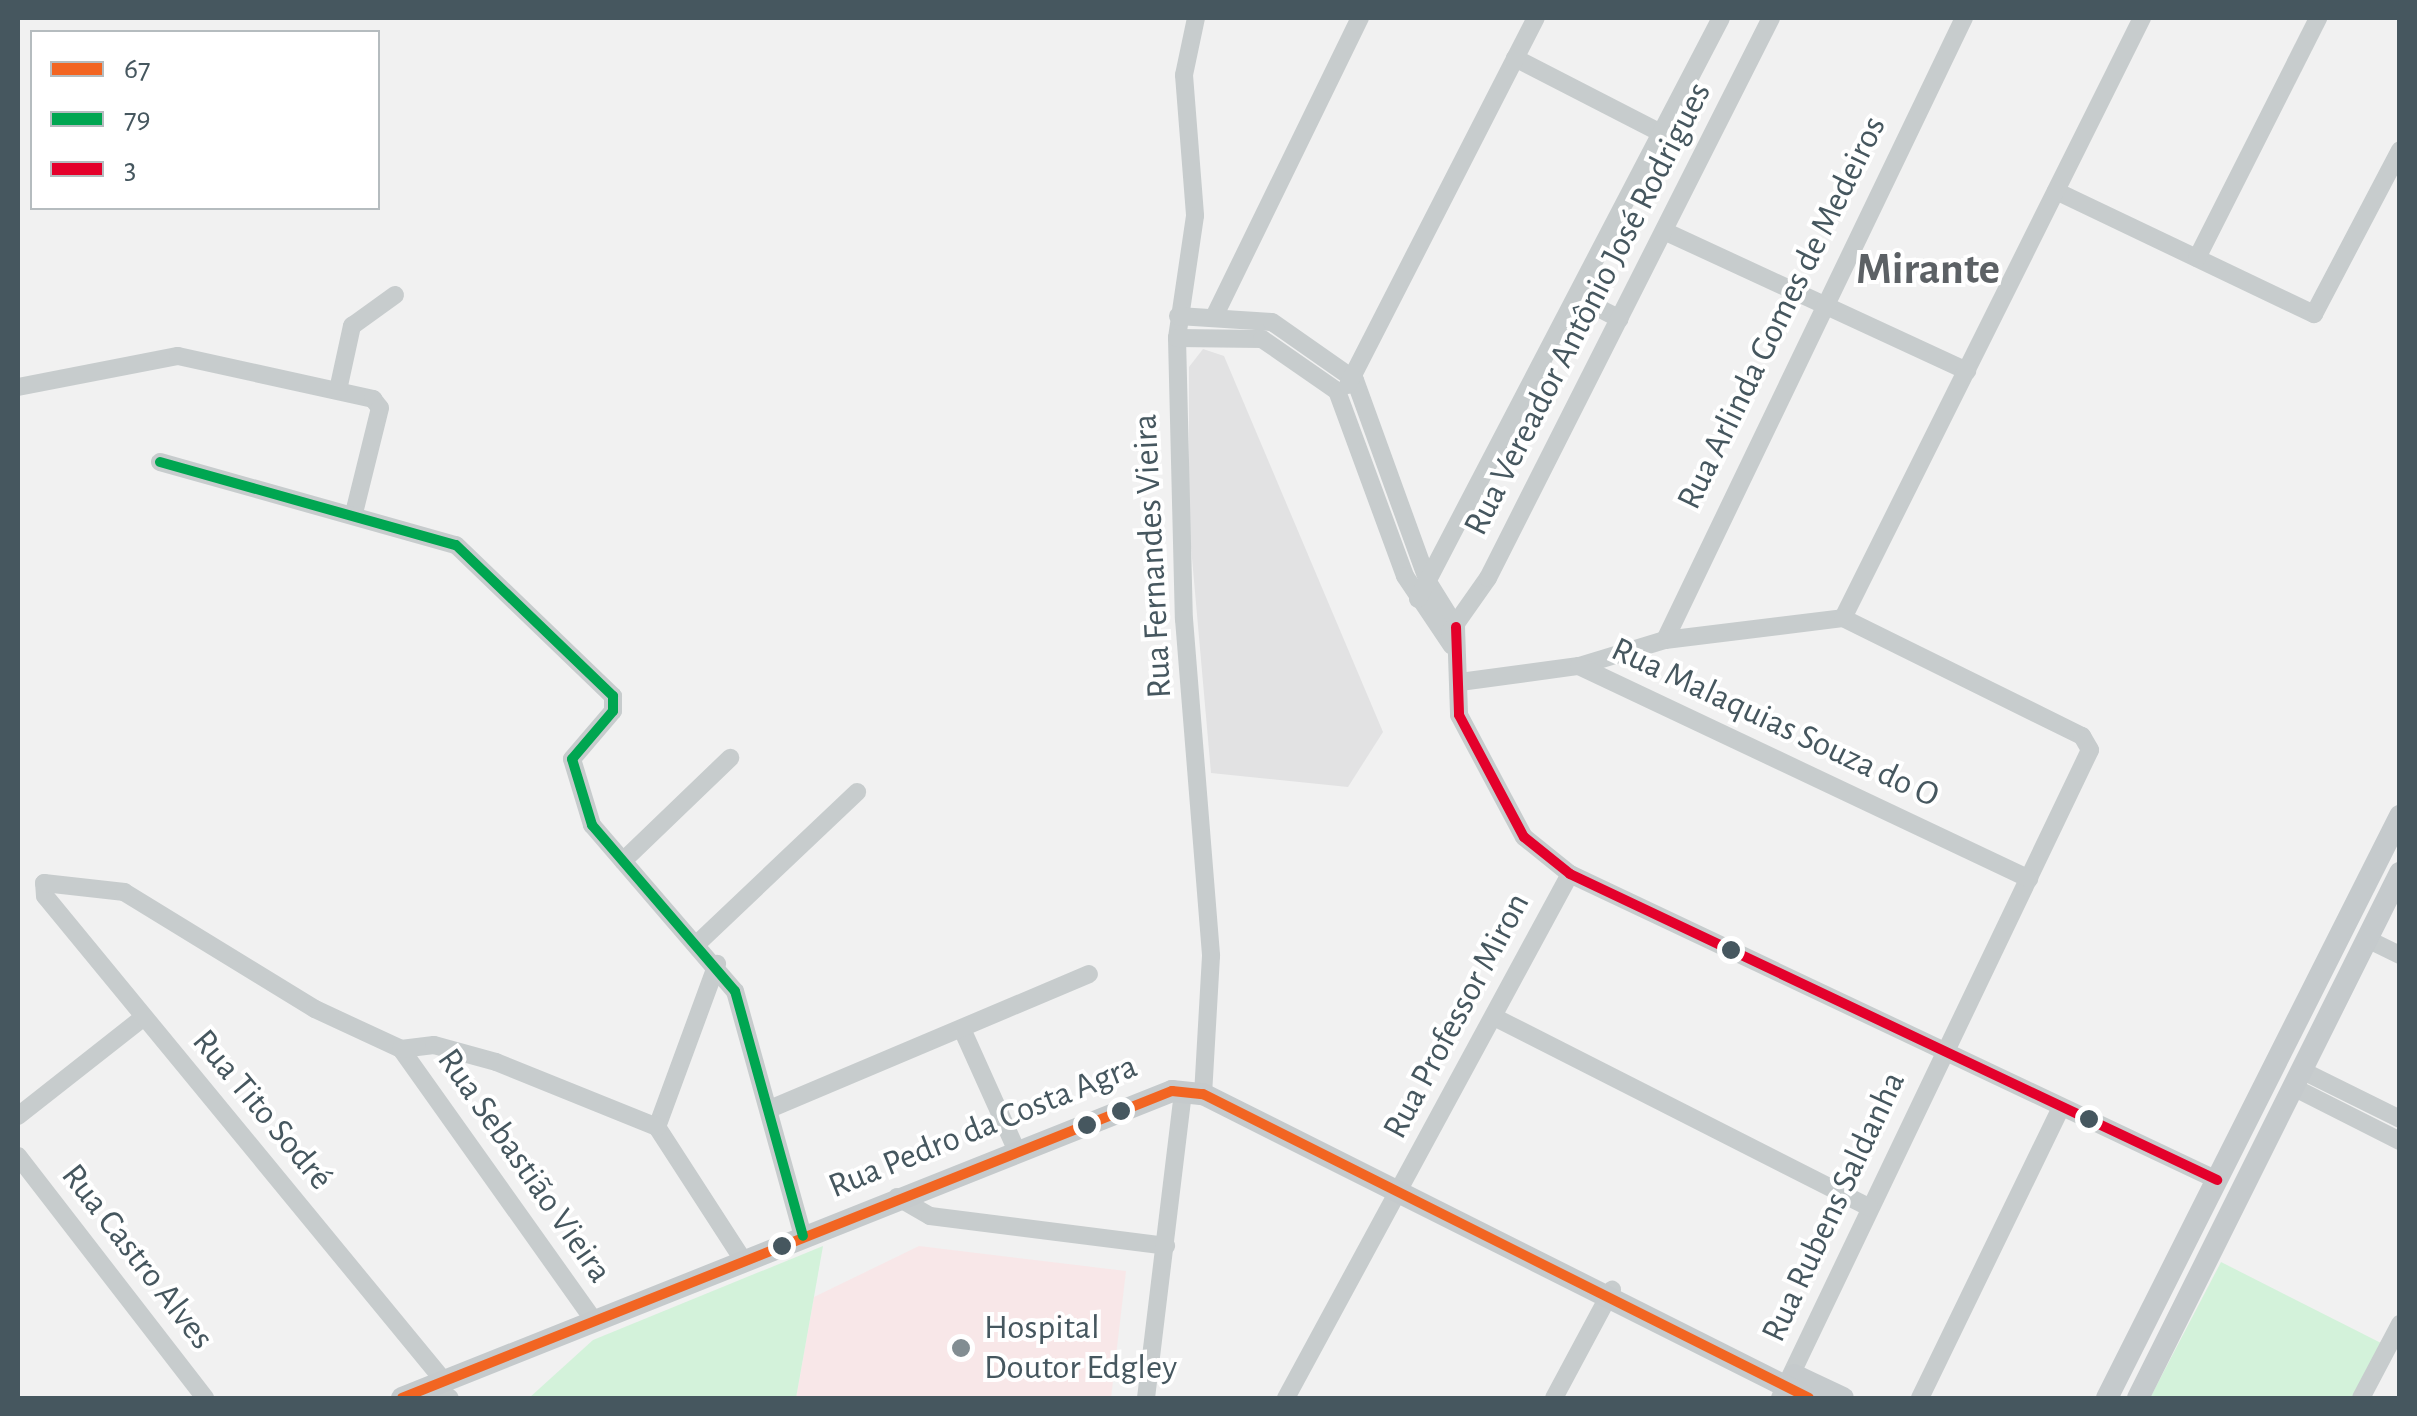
<!DOCTYPE html>
<html>
<head>
<meta charset="utf-8">
<style>
  body { margin:0 }
  #map { position:relative; width:2417px; height:1416px; overflow:hidden; background:#f1f1f1; font-family:"Alegreya Sans",sans-serif }
  div>[style] { position:absolute }
  .education>* { inset:0; background:#e2e2e3 }
  .medical>* { inset:0; background:#f8e7e8 }
  .green>* { inset:0; background:#d3f2da }
  .minor>* { height:18px; margin:-9px; padding:0 9px; transform-origin:9px; border-radius:9px; background:#c7cccd }
  .major>* { height:22px; margin:-11px; padding:0 11px; transform-origin:11px; border-radius:11px; background:#c5cacc }
  .bus-1>* { height:10px; margin:-5px; padding:0 5px; transform-origin:5px; border-radius:5px; background:#f26522 }
  .bus-2>* { height:10px; margin:-5px; padding:0 5px; transform-origin:5px; border-radius:5px; background:#00a651 }
  .bus-3>* { height:10px; margin:-5px; padding:0 5px; transform-origin:5px; border-radius:5px; background:#e4002b }
  .dots>* { width:28px; height:28px; translate:-50% -50%; box-sizing:border-box; border:5px solid #fff; border-radius:50% }
  span { translate:-50% -50%; white-space:nowrap; text-align:center; line-height:1.15; -webkit-text-stroke:8px #fff; paint-order:stroke }
  .street-label { font-size:35px; color:#46575f }
  .poi-label { font-size:35px; color:#46575f }
  .left { translate:0 -50%; text-align:left }
  .district-label { font-size:45px; color:#5c6165; font-weight:700 }
  .frame { position:absolute; inset:0; border:20px solid #46575f; pointer-events:none }
  .legend { position:absolute; left:30px; top:30px; width:350px; height:180px; box-sizing:border-box; background:#fff; border:2px solid #b5bcbf; margin:0; padding:12px 18px; list-style:none; font-size:30px; color:#46575f }
  .legend li { display:flex; align-items:center; gap:20px; height:50px }
  .legend b { width:50px; border:2px solid #b5bcbf }
</style>
</head>
<body>
<div id="map">
  <div class="education">
    <i style="clip-path:polygon(1203px 349px,1224px 356px,1383px 732px,1348px 787px,1211px 773px,1189px 524px,1189px 367px)"></i>
  </div>
  <div class="medical">
    <i style="clip-path:polygon(919px 1246px,1126px 1271px,1111px 1398px,796px 1398px,814px 1297px)"></i>
  </div>
  <div class="green">
    <i style="clip-path:polygon(823px 1246px,796px 1398px,529px 1398px,593px 1340px)"></i>
    <i style="clip-path:polygon(2221px 1262px,2383px 1344px,2354px 1398px,2150px 1398px)"></i>
  </div>
  <div class="minor">
    <i style="left:1196px;top:18px;width:58px;rotate:101.9deg"></i>
    <i style="left:1184px;top:75px;width:141px;rotate:85.5deg"></i>
    <i style="left:1195px;top:216px;width:123px;rotate:98.4deg"></i>
    <i style="left:1177px;top:338px;width:281px;rotate:88.6deg"></i>
    <i style="left:1184px;top:619px;width:338px;rotate:85.4deg"></i>
    <i style="left:1211px;top:956px;width:138px;rotate:93.3deg"></i>
    <i style="left:1515px;top:58px;width:164px;rotate:27.2deg"></i>
    <i style="left:2056px;top:191px;width:286px;rotate:25.5deg"></i>
    <i style="left:2314px;top:314px;width:185px;rotate:-62.3deg"></i>
    <i style="left:1664px;top:231px;width:334px;rotate:24.8deg"></i>
    <i style="left:2197px;top:258px;width:269px;rotate:-63.2deg"></i>
    <i style="left:1577px;top:297px;width:48px;rotate:27.1deg"></i>
    <i style="left:1215px;top:315px;width:331px;rotate:-64deg"></i>
    <i style="left:1178px;top:316px;width:94px;rotate:3.7deg"></i>
    <i style="left:1272px;top:322px;width:101px;rotate:34.9deg"></i>
    <i style="left:1355px;top:380px;width:215px;rotate:70.1deg"></i>
    <i style="left:1428px;top:582px;width:53px;rotate:58.1deg"></i>
    <i style="left:1177px;top:338px;width:85px;rotate:0.7deg"></i>
    <i style="left:1262px;top:339px;width:91px;rotate:34.7deg"></i>
    <i style="left:1337px;top:391px;width:197px;rotate:69.8deg"></i>
    <i style="left:1405px;top:576px;width:84px;rotate:56.1deg"></i>
    <i style="left:1348px;top:385px;width:412px;rotate:-62.9deg"></i>
    <i style="left:18px;top:387px;width:163px;rotate:-11deg"></i>
    <i style="left:178px;top:356px;width:200px;rotate:12.4deg"></i>
    <i style="left:373px;top:399px;width:11px;rotate:52deg"></i>
    <i style="left:380px;top:408px;width:108px;rotate:103.9deg"></i>
    <i style="left:338px;top:390px;width:66px;rotate:-77.7deg"></i>
    <i style="left:352px;top:326px;width:53px;rotate:-35.8deg"></i>
    <i style="left:160px;top:462px;width:307px;rotate:15.7deg"></i>
    <i style="left:456px;top:545px;width:218px;rotate:43.9deg"></i>
    <i style="left:613px;top:696px;width:15px;rotate:90deg"></i>
    <i style="left:613px;top:711px;width:63px;rotate:130.5deg"></i>
    <i style="left:572px;top:759px;width:69px;rotate:73.1deg"></i>
    <i style="left:592px;top:825px;width:219px;rotate:49.3deg"></i>
    <i style="left:735px;top:991px;width:254px;rotate:74.5deg"></i>
    <i style="left:1418px;top:599px;width:655px;rotate:-62.46deg"></i>
    <i style="left:1843px;top:618px;width:670px;rotate:-63.51deg"></i>
    <i style="left:1456px;top:627px;width:88px;rotate:88deg"></i>
    <i style="left:1459px;top:715px;width:138px;rotate:62deg"></i>
    <i style="left:1524px;top:837px;width:59px;rotate:38.8deg"></i>
    <i style="left:1570px;top:874px;width:716px;rotate:25.31deg"></i>
    <i style="left:1450px;top:632px;width:66px;rotate:-54.9deg"></i>
    <i style="left:1488px;top:578px;width:627px;rotate:-63.19deg"></i>
    <i style="left:1665px;top:640px;width:690px;rotate:-64.33deg"></i>
    <i style="left:1579px;top:666px;width:90px;rotate:-16.8deg"></i>
    <i style="left:1665px;top:640px;width:179px;rotate:-7deg"></i>
    <i style="left:1843px;top:618px;width:267px;rotate:26.3deg"></i>
    <i style="left:2082px;top:736px;width:16px;rotate:60deg"></i>
    <i style="left:2090px;top:750px;width:718px;rotate:115.57deg"></i>
    <i style="left:1460px;top:682px;width:120px;rotate:-7.7deg"></i>
    <i style="left:1579px;top:666px;width:498px;rotate:25.3deg"></i>
    <i style="left:623px;top:861px;width:149px;rotate:-43.9deg"></i>
    <i style="left:2367px;top:939px;width:37px;rotate:26deg"></i>
    <i style="left:699px;top:942px;width:218px;rotate:-43.5deg"></i>
    <i style="left:1498px;top:1019px;width:416px;rotate:26.9deg"></i>
    <i style="left:962px;top:1029px;width:132px;rotate:65.8deg"></i>
    <i style="left:401px;top:1049px;width:334px;rotate:54.6deg"></i>
    <i style="left:2301px;top:1070px;width:110px;rotate:26.3deg"></i>
    <i style="left:2293px;top:1087px;width:120px;rotate:26.8deg"></i>
    <i style="left:772px;top:1108px;width:344px;rotate:-22.9deg"></i>
    <i style="left:18px;top:1116px;width:160px;rotate:-38.2deg"></i>
    <i style="left:657px;top:1127px;width:174px;rotate:-69.8deg"></i>
    <i style="left:657px;top:1127px;width:158px;rotate:57.1deg"></i>
    <i style="left:18px;top:1156px;width:306px;rotate:52.3deg"></i>
    <i style="left:897px;top:1197px;width:38px;rotate:30deg"></i>
    <i style="left:930px;top:1216px;width:238px;rotate:7.2deg"></i>
    <i style="left:444px;top:1381px;width:628px;rotate:-129.44deg"></i>
    <i style="left:45px;top:896px;width:13px;rotate:-94deg"></i>
    <i style="left:44px;top:883px;width:81px;rotate:6.4deg"></i>
    <i style="left:124px;top:892px;width:224px;rotate:31.5deg"></i>
    <i style="left:315px;top:1009px;width:95px;rotate:24.9deg"></i>
    <i style="left:401px;top:1049px;width:33px;rotate:-7deg"></i>
    <i style="left:434px;top:1045px;width:64px;rotate:15.3deg"></i>
    <i style="left:496px;top:1062px;width:174px;rotate:22deg"></i>
    <i style="left:432px;top:1385px;width:22px;rotate:36deg"></i>
    <i style="left:1146px;top:1398px;width:308px;rotate:-83.1deg"></i>
    <i style="left:1286px;top:1398px;width:596px;rotate:-61.54deg"></i>
    <i style="left:1554px;top:1398px;width:123px;rotate:-61.8deg"></i>
    <i style="left:1920px;top:1398px;width:323px;rotate:-64.1deg"></i>
    <i style="left:2361px;top:1398px;width:84px;rotate:-62.2deg"></i>
  </div>
  <div class="major">
    <i style="left:1794px;top:1375px;width:54px;rotate:25.1deg"></i>
    <i style="left:402px;top:1398px;width:829px;rotate:-21.74deg"></i>
    <i style="left:1172px;top:1091px;width:31px;rotate:6deg"></i>
    <i style="left:1203px;top:1094px;width:678px;rotate:26.64deg"></i>
    <i style="left:2107px;top:1398px;width:652px;rotate:-63.28deg"></i>
    <i style="left:2138px;top:1398px;width:587px;rotate:-63.48deg"></i>
  </div>
  <div class="bus-1">
    <i style="left:402px;top:1398px;width:829px;rotate:-21.74deg"></i>
    <i style="left:1172px;top:1091px;width:31px;rotate:6deg"></i>
    <i style="left:1203px;top:1094px;width:678px;rotate:26.64deg"></i>
  </div>
  <div class="bus-2">
    <i style="left:160px;top:462px;width:307px;rotate:15.7deg"></i>
    <i style="left:456px;top:545px;width:218px;rotate:43.9deg"></i>
    <i style="left:613px;top:696px;width:15px;rotate:90deg"></i>
    <i style="left:613px;top:711px;width:63px;rotate:130.5deg"></i>
    <i style="left:572px;top:759px;width:69px;rotate:73.1deg"></i>
    <i style="left:592px;top:825px;width:219px;rotate:49.3deg"></i>
    <i style="left:735px;top:991px;width:254px;rotate:74.5deg"></i>
  </div>
  <div class="bus-3">
    <i style="left:1456px;top:627px;width:88px;rotate:88deg"></i>
    <i style="left:1459px;top:715px;width:138px;rotate:62deg"></i>
    <i style="left:1524px;top:837px;width:59px;rotate:38.8deg"></i>
    <i style="left:1570px;top:874px;width:716px;rotate:25.31deg"></i>
  </div>
  <div class="dots">
    <i style="left:1731px;top:950px;background:#46575f"></i>
    <i style="left:1121px;top:1111px;background:#46575f"></i>
    <i style="left:2089px;top:1119px;background:#46575f"></i>
    <i style="left:1087px;top:1125px;background:#46575f"></i>
    <i style="left:782px;top:1246px;background:#46575f"></i>
    <i style="left:961px;top:1348px;background:#828d92"></i>
  </div>
  <div class="street-label">
    <span style="left:1588px;top:309px;rotate:-63deg">Rua Vereador Antônio José Rodrigues</span>
    <span style="left:1782px;top:313px;rotate:-64deg">Rua Arlinda Gomes de Medeiros</span>
    <span style="left:1153px;top:556px;rotate:-93deg">Rua Fernandes Vieira</span>
    <span style="left:1775px;top:723px;rotate:25deg">Rua Malaquias Souza do O</span>
    <span style="left:1457px;top:1016px;rotate:-62deg">Rua Professor Miron</span>
    <span style="left:262px;top:1110px;rotate:50deg">Rua Tito Sodré</span>
    <span style="left:983px;top:1127px;rotate:-22deg">Rua Pedro da Costa Agra</span>
    <span style="left:524px;top:1166px;rotate:55deg">Rua Sebastião Vieira</span>
    <span style="left:1834px;top:1207px;rotate:-65deg">Rua Rubens Saldanha</span>
    <span style="left:137px;top:1257px;rotate:52deg">Rua Castro Alves</span>
  </div>
  <div class="poi-label">
    <span class="left" style="left:984px;top:1348px">Hospital<br>Doutor Edgley</span>
  </div>
  <div class="district-label">
    <span style="left:1928px;top:270px">Mirante</span>
  </div>
  <div class="frame"></div>
  <ul class="legend">
  <li><b style="height:12px;background:#f26522"></b>67</li>
  <li><b style="height:12px;background:#00a651"></b>79</li>
  <li><b style="height:12px;background:#e4002b"></b>3</li>
  </ul>
</div>
</body>
</html>
